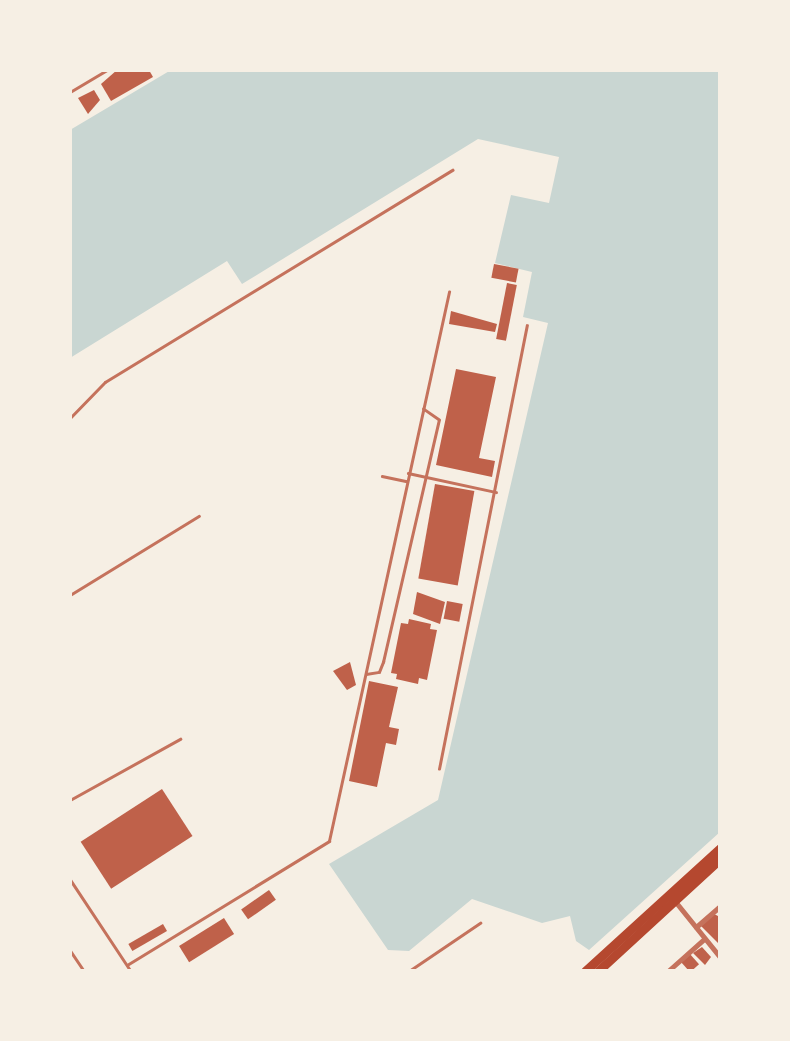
<!DOCTYPE html>
<html>
<head>
<meta charset="utf-8">
<style>
  body { margin:0 }
  #map { position:relative; width:790px; height:1041px; overflow:hidden; background:#f6efe4; font-family:Spectral,serif }
  div>[style] { position:absolute }
  .water>* { inset:0; background:#c9d6d2 }
  .building>* { inset:0; background:#bf614a; transform-origin:0 0 }
  .service>* { height:2.5px; margin:-1.25px; padding:0 1.25px; transform-origin:1.25px; border-radius:1.25px; background:#c5725c }
  .minor>* { height:5px; margin:-2.5px; padding:0 2.5px; transform-origin:2.5px; border-radius:2.5px; background:#c5725c }
  .trunk>* { height:9px; margin:-4.5px; padding:0 4.5px; transform-origin:4.5px; border-radius:4.5px; background:#b5482f }
  span { translate:-50% -50%; white-space:nowrap; text-align:center; line-height:1.15; -webkit-text-stroke:7px #f6efe4; paint-order:stroke }
  .frame { position:absolute; inset:0; border:72px solid #f6efe4; pointer-events:none }
</style>
</head>
<body>
<div id="map">
  <div class="water">
    <i style="clip-path:polygon(171px 70px,720px 70px,720px 832px,589px 950px,576px 941px,570px 916px,542px 923px,472px 899px,409px 951px,388px 950px,329px 864px,438px 800px,548px 323px,523px 317px,532px 272px,495px 263px,511px 195px,549px 203px,559px 157px,478px 139px,242px 284px,227px 261px,70px 358px,70px 130px)"></i>
  </div>
  <div class="building">
    <i style="clip-path:polygon(117px 70px,149px 70px,153px 77px,111px 101px,101px 84px)"></i>
    <i style="clip-path:polygon(94px 90px,100px 100px,88px 114px,78px 98px)"></i>
    <i style="left:494px;top:264px;width:25px;height:14px;rotate:11deg"></i>
    <i style="left:507px;top:283px;width:10px;height:57px;rotate:11deg"></i>
    <i style="clip-path:polygon(451px 311px,497px 324px,495px 332px,449px 324px)"></i>
    <i style="clip-path:polygon(456px 369px,496px 377px,479px 458px,495px 461px,492px 477px,436px 465px)"></i>
    <i style="left:435px;top:484px;width:40px;height:96px;rotate:10deg"></i>
    <i style="clip-path:polygon(417px 592px,445px 602px,440px 624px,413px 614px)"></i>
    <i style="left:447px;top:601px;width:16px;height:18px;rotate:11deg"></i>
    <i style="clip-path:polygon(409px 619px,431px 624px,430px 629px,437px 630px,427px 680px,419px 678px,418px 684px,396px 679px,397px 674px,391px 673px,401px 623px,408px 624px)"></i>
    <i style="clip-path:polygon(350px 662px,356px 685px,347px 690px,333px 671px)"></i>
    <i style="clip-path:polygon(369px 681px,398px 687px,389px 727px,399px 729px,396px 745px,386px 743px,377px 787px,349px 781px)"></i>
    <i style="left:162px;top:789px;width:56px;height:97px;rotate:57deg"></i>
    <i style="left:269px;top:890px;width:12px;height:34px;rotate:55deg"></i>
    <i style="clip-path:polygon(714px 914px,720px 917px,720px 945px,701px 926px)"></i>
    <i style="left:224px;top:918px;width:19px;height:53px;rotate:58deg"></i>
    <i style="left:163px;top:924px;width:8px;height:40px;rotate:60deg"></i>
    <i style="clip-path:polygon(702px 947px,711px 957px,705px 965px,693px 953px)"></i>
    <i style="left:689px;top:953px;width:15px;height:12px;rotate:48deg"></i>
  </div>
  <div class="service">
    <i style="left:70px;top:92px;width:43px;rotate:-30.7deg"></i>
    <i style="left:70px;top:418px;width:50px;rotate:-45.8deg"></i>
    <i style="left:105px;top:382px;width:407px;rotate:-31.4deg"></i>
    <i style="left:408px;top:473px;width:90px;rotate:12.2deg"></i>
    <i style="left:382px;top:476px;width:25px;rotate:12deg"></i>
    <i style="left:70px;top:595px;width:151px;rotate:-31.5deg"></i>
    <i style="left:366px;top:674px;width:13px;rotate:-9deg"></i>
    <i style="left:379px;top:672px;width:11px;rotate:-68deg"></i>
    <i style="left:383px;top:662px;width:248px;rotate:-77deg"></i>
    <i style="left:439px;top:420px;width:19px;rotate:-145deg"></i>
    <i style="left:439px;top:769px;width:452px;rotate:-78.8deg"></i>
    <i style="left:70px;top:800px;width:126px;rotate:-29deg"></i>
    <i style="left:70px;top:879px;width:110px;rotate:56.5deg"></i>
    <i style="left:70px;top:950px;width:25px;rotate:56deg"></i>
    <i style="left:127px;top:965px;width:237px;rotate:-31.5deg"></i>
    <i style="left:329px;top:841px;width:562px;rotate:-77.67deg"></i>
    <i style="left:409px;top:971px;width:86px;rotate:-34.1deg"></i>
  </div>
  <div class="minor">
    <i style="left:674px;top:900px;width:73px;rotate:51.1deg"></i>
    <i style="left:696px;top:927px;width:32px;rotate:-41deg"></i>
    <i style="left:668px;top:971px;width:48px;rotate:-41.6deg"></i>
  </div>
  <div class="trunk">
    <i style="left:585px;top:971px;width:183px;rotate:-42.3deg"></i>
    <i style="left:598px;top:971px;width:166px;rotate:-42.6deg"></i>
  </div>
  <div class="frame"></div>
</div>
</body>
</html>
